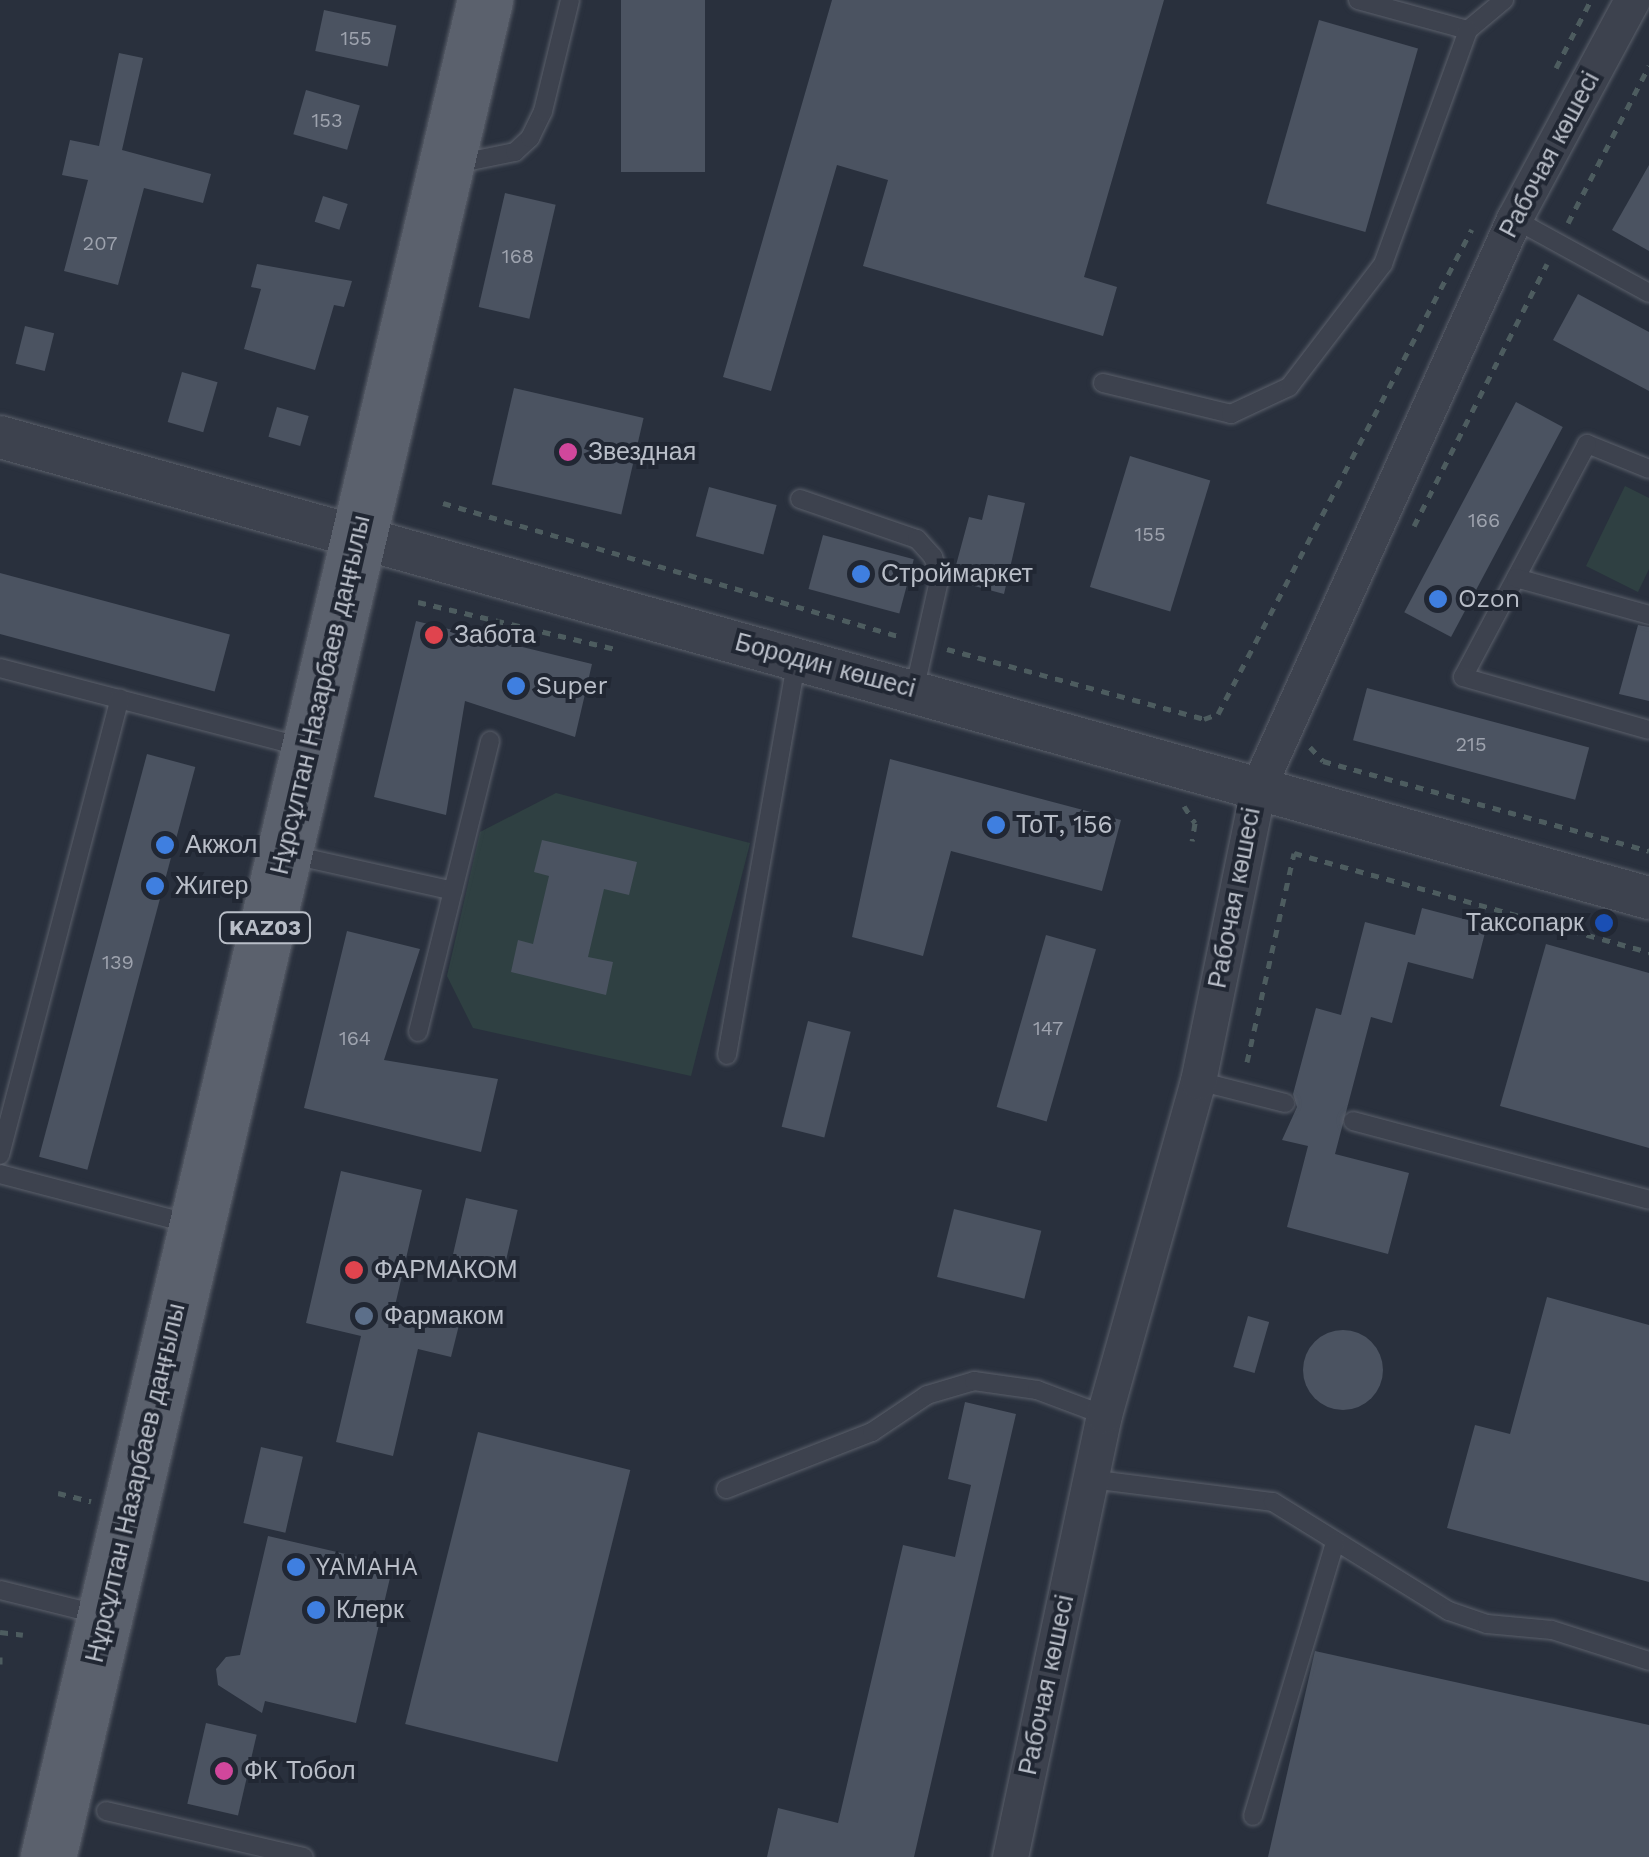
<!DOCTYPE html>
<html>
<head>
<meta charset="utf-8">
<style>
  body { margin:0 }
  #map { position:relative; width:1649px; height:1857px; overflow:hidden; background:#29303d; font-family:"Work Sans",sans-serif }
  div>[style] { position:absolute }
  .green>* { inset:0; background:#2f4042 }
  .building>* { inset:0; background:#4b5361; transform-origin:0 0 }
  .round { border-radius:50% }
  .path>* { height:5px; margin-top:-2.5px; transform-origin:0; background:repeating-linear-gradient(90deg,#4d5c5f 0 8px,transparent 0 16px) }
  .roads { filter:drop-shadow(0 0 2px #5b606b) drop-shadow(0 0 2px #5b606b) }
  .service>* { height:18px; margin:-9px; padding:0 9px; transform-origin:9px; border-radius:9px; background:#3d424e }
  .minor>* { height:35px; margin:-17.5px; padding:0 17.5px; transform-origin:17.5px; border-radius:17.5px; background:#3d424e }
  .tertiary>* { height:42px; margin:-21px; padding:0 21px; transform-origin:21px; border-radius:21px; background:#3d424e }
  .primary>* { height:55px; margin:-27.5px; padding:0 27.5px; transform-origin:27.5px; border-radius:27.5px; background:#5b616d }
  .dots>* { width:28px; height:28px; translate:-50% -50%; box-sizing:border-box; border:5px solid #212733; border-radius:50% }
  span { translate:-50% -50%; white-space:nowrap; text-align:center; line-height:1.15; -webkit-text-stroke:8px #212733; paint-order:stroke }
  .number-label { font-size:20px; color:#9ea3ae }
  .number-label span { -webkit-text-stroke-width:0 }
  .shield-label span { padding:2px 8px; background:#212733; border:2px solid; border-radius:8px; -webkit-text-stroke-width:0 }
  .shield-label { font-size:22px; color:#b9bec8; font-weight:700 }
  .street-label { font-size:25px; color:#b9bec8 }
  .poi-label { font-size:25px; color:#b9bec8 }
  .left { translate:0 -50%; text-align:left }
  .right { translate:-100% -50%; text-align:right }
</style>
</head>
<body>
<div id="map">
  <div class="green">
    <i style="clip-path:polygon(1625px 486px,1649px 498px,1649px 569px,1638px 592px,1586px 566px)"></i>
    <i style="clip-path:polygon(556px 793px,750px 843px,691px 1076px,473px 1028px,447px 976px,480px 832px)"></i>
  </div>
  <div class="building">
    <i style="left:621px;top:0;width:84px;height:172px"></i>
    <i style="clip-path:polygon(832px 0,1164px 0,1084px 277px,1117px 287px,1103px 336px,863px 266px,888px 180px,837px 165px,771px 391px,723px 377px)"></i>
    <i style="left:324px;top:10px;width:74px;height:42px;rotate:12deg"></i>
    <i style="left:1319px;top:20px;width:103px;height:191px;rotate:16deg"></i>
    <i style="clip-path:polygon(119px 53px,143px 58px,122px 150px,211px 174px,203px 203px,144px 188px,118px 285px,64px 271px,88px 180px,62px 175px,70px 140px,99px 146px)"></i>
    <i style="left:306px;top:90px;width:56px;height:46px;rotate:16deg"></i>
    <i style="clip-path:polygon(1649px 165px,1649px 251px,1612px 230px)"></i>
    <i style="left:505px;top:193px;width:52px;height:117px;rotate:13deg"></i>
    <i style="left:323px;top:196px;width:26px;height:27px;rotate:18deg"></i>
    <i style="clip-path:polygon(257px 264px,352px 281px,344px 307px,334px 305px,315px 370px,244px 349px,261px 289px,251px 287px)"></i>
    <i style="clip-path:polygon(1578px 294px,1649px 332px,1649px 391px,1553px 340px)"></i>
    <i style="left:25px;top:326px;width:30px;height:39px;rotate:14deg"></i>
    <i style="left:182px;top:372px;width:37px;height:52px;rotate:16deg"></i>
    <i style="left:514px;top:388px;width:133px;height:99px;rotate:13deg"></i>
    <i style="left:1516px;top:402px;width:53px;height:238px;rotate:28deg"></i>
    <i style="left:277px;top:407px;width:33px;height:31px;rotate:16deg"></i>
    <i style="left:1130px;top:456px;width:84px;height:137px;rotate:17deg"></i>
    <i style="left:709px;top:487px;width:70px;height:51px;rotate:15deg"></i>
    <i style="clip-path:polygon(988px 495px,1025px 503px,1004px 594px,952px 580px,969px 517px,982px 520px)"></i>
    <i style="left:823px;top:535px;width:94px;height:56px;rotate:15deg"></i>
    <i style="left:0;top:573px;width:238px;height:59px;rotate:15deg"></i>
    <i style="clip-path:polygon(416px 621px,592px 664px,575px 737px,465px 701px,446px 815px,374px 797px)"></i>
    <i style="clip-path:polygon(1638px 625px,1649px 627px,1649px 701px,1619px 694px)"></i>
    <i style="left:1367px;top:688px;width:230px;height:54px;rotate:15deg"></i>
    <i style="left:147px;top:754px;width:50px;height:417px;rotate:15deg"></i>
    <i style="clip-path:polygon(890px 759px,1121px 820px,1102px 891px,951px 851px,923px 956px,852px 937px)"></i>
    <i style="clip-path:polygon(542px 840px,637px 862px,629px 895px,604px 889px,588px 957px,613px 962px,606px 995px,511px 972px,518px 940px,533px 944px,549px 876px,534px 872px)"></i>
    <i style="clip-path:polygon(1422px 908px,1487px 925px,1473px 979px,1408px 962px,1392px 1023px,1371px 1017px,1335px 1154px,1409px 1173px,1388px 1254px,1287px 1227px,1308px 1146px,1282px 1140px,1297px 1107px,1293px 1094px,1316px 1008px,1341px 1015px,1365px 922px,1415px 935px)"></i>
    <i style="clip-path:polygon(347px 931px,420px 949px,384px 1060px,498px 1079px,481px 1152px,304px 1108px)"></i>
    <i style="left:1046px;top:935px;width:52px;height:179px;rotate:16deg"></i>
    <i style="clip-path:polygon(1546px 944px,1649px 973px,1649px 1148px,1500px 1106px)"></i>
    <i style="left:808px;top:1021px;width:44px;height:109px;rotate:14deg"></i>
    <i style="clip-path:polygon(341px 1171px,422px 1190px,394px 1310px,459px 1325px,451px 1357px,418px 1349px,393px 1456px,336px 1442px,361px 1336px,306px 1323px)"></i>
    <i style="left:466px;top:1198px;width:53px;height:60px;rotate:13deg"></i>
    <i style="left:954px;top:1209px;width:90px;height:70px;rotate:14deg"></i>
    <i style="clip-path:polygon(1547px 1297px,1649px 1325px,1649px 1582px,1447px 1528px,1475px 1425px,1510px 1434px)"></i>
    <i style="left:1248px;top:1316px;width:22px;height:53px;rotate:16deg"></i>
    <i class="round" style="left:1303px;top:1330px;width:80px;height:80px"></i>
    <i style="clip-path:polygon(965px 1402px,1016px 1414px,914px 1857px,767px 1857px,778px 1808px,838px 1823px,903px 1545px,955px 1557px,971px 1485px,948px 1479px)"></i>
    <i style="left:478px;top:1432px;width:157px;height:301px;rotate:14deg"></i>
    <i style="left:261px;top:1447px;width:43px;height:78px;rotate:13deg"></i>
    <i style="clip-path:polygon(268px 1536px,393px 1565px,356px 1723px,265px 1701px,262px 1713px,218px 1685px,216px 1669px,226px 1657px,240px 1655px)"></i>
    <i style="clip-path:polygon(1315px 1651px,1649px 1725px,1649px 1857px,1268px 1857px)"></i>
    <i style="left:206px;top:1723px;width:52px;height:83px;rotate:13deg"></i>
  </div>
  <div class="path">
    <i style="left:1556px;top:68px;width:76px;rotate:-62.8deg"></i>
    <i style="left:1568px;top:223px;width:177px;rotate:-62.7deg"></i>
    <i style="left:443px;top:503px;width:478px;rotate:16.3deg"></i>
    <i style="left:1414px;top:526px;width:294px;rotate:-63.1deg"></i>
    <i style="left:418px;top:602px;width:207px;rotate:13.4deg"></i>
    <i style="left:947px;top:649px;width:266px;rotate:15.2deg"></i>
    <i style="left:1204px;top:719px;width:15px;rotate:-20deg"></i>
    <i style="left:1218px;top:714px;width:547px;rotate:-62.36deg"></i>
    <i style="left:1310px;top:747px;width:19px;rotate:47deg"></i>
    <i style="left:1323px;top:761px;width:338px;rotate:15.4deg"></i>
    <i style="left:1184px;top:806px;width:20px;rotate:57deg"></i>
    <i style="left:1195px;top:823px;width:18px;rotate:99deg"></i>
    <i style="left:1247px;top:1062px;width:214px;rotate:-77.3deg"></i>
    <i style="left:1294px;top:853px;width:369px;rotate:15.6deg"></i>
    <i style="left:58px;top:1493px;width:34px;rotate:14deg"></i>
    <i style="left:0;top:1632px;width:23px;rotate:7deg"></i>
    <i style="left:0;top:1657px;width:7px;rotate:90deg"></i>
  </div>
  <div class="roads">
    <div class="service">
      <i style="left:1358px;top:0;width:114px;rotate:15.3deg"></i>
      <i style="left:1468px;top:30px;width:47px;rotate:-39.8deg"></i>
      <i style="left:456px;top:164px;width:60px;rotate:-11.5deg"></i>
      <i style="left:515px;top:152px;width:21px;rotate:-43deg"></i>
      <i style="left:530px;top:138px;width:30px;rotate:-64deg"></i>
      <i style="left:543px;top:111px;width:114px;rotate:-76.3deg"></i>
      <i style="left:1514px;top:219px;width:154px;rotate:28.7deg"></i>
      <i style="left:1103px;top:383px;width:132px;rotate:13.6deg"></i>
      <i style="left:1231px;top:414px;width:64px;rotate:-25deg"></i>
      <i style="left:1289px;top:387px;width:155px;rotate:-52.6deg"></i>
      <i style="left:1383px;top:264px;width:249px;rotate:-70deg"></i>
      <i style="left:1649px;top:469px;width:67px;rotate:-158deg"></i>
      <i style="left:1587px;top:444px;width:264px;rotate:118deg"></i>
      <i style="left:1463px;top:677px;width:193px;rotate:15.9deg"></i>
      <i style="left:800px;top:499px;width:124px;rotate:18.9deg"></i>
      <i style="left:917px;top:539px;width:24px;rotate:48deg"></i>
      <i style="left:933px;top:557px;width:20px;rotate:70deg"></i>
      <i style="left:940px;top:576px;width:118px;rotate:102.7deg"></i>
      <i style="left:1516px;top:578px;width:138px;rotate:15.5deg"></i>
      <i style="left:0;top:668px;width:314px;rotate:14.6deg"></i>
      <i style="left:288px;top:854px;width:169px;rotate:12.6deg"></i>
      <i style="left:418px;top:1032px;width:300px;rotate:-76.1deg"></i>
      <i style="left:727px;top:1055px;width:402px;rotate:-80deg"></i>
      <i style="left:1198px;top:1081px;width:90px;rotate:14.2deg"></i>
      <i style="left:1353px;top:1121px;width:306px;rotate:14.9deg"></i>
      <i style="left:0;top:1155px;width:472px;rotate:-75.3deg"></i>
      <i style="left:0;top:1174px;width:197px;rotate:14.7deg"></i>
      <i style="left:1090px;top:1479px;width:184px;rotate:7.2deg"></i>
      <i style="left:1273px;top:1502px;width:207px;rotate:31.8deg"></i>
      <i style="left:1449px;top:1611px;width:40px;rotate:18.9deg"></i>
      <i style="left:1487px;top:1624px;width:65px;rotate:5.3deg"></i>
      <i style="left:1552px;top:1630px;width:102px;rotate:17.7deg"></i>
      <i style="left:726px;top:1489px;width:157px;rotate:-21.3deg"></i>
      <i style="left:872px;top:1432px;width:66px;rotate:-33.9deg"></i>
      <i style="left:927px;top:1395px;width:49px;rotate:-16.6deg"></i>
      <i style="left:974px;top:1381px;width:64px;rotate:8.1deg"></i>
      <i style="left:1037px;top:1390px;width:72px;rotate:20.5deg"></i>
      <i style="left:0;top:1590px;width:103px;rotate:14deg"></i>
      <i style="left:106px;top:1811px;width:203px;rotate:13.1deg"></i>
      <i style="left:1253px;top:1816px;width:286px;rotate:-73.3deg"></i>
    </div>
    <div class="minor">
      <i style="left:1010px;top:1857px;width:452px;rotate:-78deg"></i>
      <i style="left:1104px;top:1415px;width:347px;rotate:-74.3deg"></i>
      <i style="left:1198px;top:1081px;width:302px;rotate:-78.4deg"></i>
      <i style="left:1259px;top:785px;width:621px;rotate:-65.75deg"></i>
      <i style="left:1514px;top:219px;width:249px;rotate:-61.7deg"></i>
    </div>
    <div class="tertiary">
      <i style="left:0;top:437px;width:1712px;rotate:15.62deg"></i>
    </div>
    <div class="primary">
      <i style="left:48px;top:1857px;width:1908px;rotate:-76.76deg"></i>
    </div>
  </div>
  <div class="dots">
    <i style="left:568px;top:452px;background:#d1479c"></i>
    <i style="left:861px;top:574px;background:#3f7fe0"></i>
    <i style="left:1438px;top:599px;background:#3f7fe0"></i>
    <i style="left:434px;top:635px;background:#e0444e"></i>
    <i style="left:516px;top:686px;background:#3f7fe0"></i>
    <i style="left:996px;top:825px;background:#3f7fe0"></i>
    <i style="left:165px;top:845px;background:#3f7fe0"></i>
    <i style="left:155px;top:886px;background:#3f7fe0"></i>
    <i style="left:1604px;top:923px;background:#1a4fb4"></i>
    <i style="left:354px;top:1270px;background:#e0444e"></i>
    <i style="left:364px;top:1316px;background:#5c6f8a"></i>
    <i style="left:296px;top:1567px;background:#3f7fe0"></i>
    <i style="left:316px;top:1610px;background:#3f7fe0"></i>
    <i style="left:224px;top:1771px;background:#d1479c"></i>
  </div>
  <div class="number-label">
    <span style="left:356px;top:38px">155</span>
    <span style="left:327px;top:120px">153</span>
    <span style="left:100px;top:243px">207</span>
    <span style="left:518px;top:256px">168</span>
    <span style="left:1484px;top:520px">166</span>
    <span style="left:1150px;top:534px">155</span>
    <span style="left:1471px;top:744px">215</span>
    <span style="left:118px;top:962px">139</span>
    <span style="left:1048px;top:1028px">147</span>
    <span style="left:355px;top:1038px">164</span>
  </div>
  <div class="shield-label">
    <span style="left:265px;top:928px">KАZ03</span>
  </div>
  <div class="street-label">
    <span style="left:1550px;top:155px;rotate:-62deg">Рабочая көшесі</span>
    <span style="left:825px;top:666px;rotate:15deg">Бородин көшесі</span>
    <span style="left:321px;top:695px;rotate:-77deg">Нұрсұлтан Назарбаев даңғылы</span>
    <span style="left:1235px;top:898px;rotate:-79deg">Рабочая көшесі</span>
    <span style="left:136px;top:1483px;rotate:-77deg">Нұрсұлтан Назарбаев даңғылы</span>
    <span style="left:1047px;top:1685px;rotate:-78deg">Рабочая көшесі</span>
  </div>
  <div class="poi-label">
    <span class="left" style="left:588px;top:452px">Звездная</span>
    <span class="left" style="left:881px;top:574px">Строймаркет</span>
    <span class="left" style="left:1458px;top:599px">Ozon</span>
    <span class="left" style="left:454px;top:635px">Забота</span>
    <span class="left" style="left:536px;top:686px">Super</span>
    <span class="left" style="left:1016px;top:825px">ТоТ, 156</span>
    <span class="left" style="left:185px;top:845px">Акжол</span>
    <span class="left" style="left:175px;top:886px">Жигер</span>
    <span class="right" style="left:1584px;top:923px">Таксопарк</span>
    <span class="left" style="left:374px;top:1270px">ФАРМАКОМ</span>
    <span class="left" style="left:384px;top:1316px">Фармаком</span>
    <span class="left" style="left:316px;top:1567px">YAMAHA</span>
    <span class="left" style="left:336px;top:1610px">Клерк</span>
    <span class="left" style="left:244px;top:1771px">ФК Тобол</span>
  </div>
</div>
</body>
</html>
